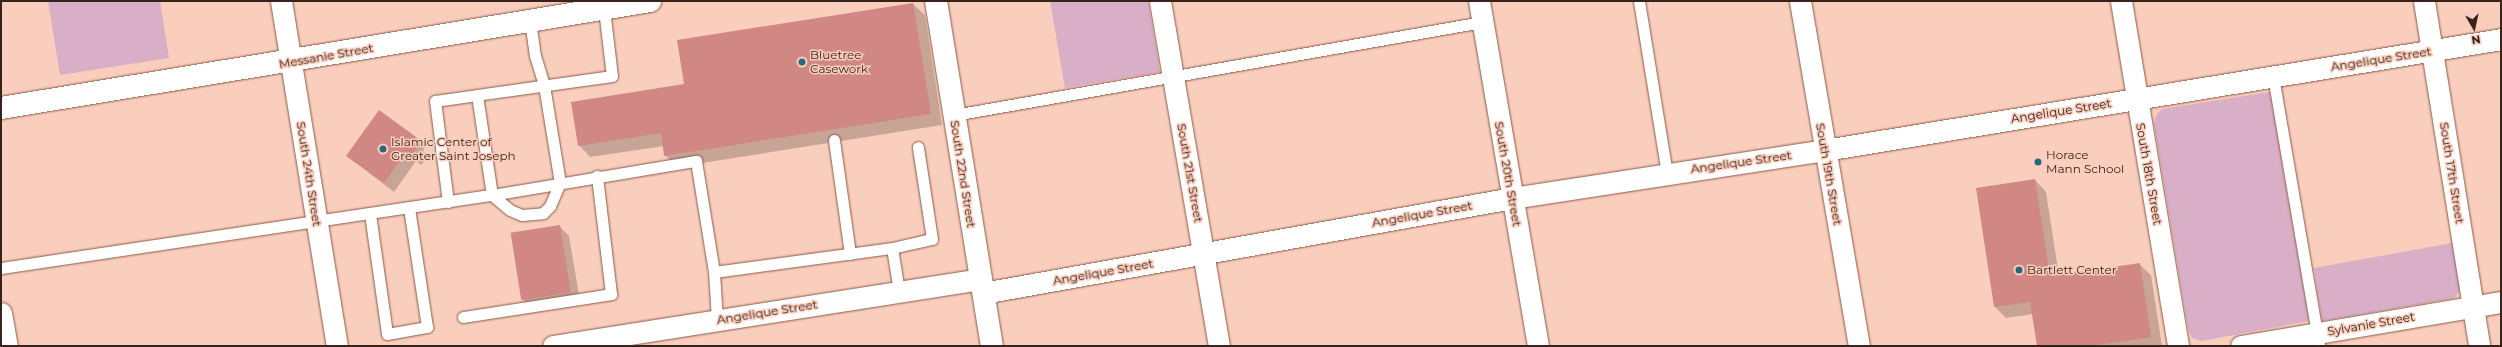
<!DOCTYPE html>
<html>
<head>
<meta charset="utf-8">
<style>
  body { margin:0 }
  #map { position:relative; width:2502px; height:347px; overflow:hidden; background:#facebd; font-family:Montserrat,sans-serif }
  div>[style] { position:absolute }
  .green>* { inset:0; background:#d9aec7 }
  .shadow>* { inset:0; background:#0003 }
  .building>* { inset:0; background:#d18784; transform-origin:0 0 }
  .roads { filter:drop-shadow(0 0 1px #895a48) drop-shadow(0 0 1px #895a48) }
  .lane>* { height:11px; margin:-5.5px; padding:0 5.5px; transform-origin:5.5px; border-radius:5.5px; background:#fff }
  .street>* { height:21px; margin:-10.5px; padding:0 10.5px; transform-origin:10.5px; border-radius:10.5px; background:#fff }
  .secondary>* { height:22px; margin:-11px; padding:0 11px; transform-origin:11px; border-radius:11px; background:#fff }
  .dots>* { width:11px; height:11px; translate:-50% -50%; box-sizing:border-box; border:2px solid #facebd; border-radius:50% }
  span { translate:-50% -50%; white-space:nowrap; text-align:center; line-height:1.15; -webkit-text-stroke:3px #facebd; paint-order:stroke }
  .poi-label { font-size:12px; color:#37231b }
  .left { translate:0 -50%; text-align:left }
  .street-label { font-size:12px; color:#37231b }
  .frame { position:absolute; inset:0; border:2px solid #37231b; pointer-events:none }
  .north { position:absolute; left:2454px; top:8px; width:40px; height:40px; -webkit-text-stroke:3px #facebd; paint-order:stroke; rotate:171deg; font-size:11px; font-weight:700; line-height:16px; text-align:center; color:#37231b }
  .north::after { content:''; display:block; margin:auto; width:14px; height:18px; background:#37231b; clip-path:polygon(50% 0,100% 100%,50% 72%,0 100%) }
</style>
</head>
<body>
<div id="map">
  <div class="green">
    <i style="clip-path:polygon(48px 1px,160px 1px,169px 58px,60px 75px)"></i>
    <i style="clip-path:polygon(1050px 1px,1148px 1px,1160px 72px,1065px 88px)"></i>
    <i style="clip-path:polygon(2270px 92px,2309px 321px,2201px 341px,2192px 338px,2188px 328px,2154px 123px,2156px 115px,2162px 109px)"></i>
    <i style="clip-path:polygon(2452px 243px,2460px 290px,2455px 298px,2322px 321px,2314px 268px)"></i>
  </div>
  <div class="shadow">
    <i style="clip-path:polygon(913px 4px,925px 15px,942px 125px,677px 167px,665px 155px,664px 146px,590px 157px,579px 145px,685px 85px)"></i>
    <i style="clip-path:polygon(416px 137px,425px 147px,423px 151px,428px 156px,421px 165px,416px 161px,394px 192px,347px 156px)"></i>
    <i style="clip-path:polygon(2035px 180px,2046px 192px,2059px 276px,2139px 264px,2151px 275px,2162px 346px,2038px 346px,2033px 314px,2006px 318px,1995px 307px)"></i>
    <i style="clip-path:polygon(559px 226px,569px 236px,580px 301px,533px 310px,523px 300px)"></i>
  </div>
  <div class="building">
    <i style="clip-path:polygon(913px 3px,931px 114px,664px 156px,661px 133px,578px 146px,571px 102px,684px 84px,677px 40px)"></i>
    <i style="clip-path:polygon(379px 110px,416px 137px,413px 141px,419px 145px,411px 156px,406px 152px,384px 183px,346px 156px)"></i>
    <i style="clip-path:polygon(2035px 179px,2050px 276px,2140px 263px,2151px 337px,2090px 346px,2037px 346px,2030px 302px,1994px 307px,1976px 188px)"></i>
    <i style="left:560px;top:225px;width:68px;height:50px;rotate:81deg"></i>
  </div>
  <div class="roads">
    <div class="lane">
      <i style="left:1639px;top:1px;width:174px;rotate:80.8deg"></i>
      <i style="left:604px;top:9px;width:67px;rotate:83.2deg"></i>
      <i style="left:612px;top:76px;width:136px;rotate:172deg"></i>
      <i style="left:477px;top:95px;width:101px;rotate:81.5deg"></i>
      <i style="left:492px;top:195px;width:207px;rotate:-9.5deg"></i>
      <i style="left:696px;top:161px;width:112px;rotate:80.8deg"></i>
      <i style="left:714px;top:272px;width:180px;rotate:-7.7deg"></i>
      <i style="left:892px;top:248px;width:44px;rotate:80.8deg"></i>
      <i style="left:2273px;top:76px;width:274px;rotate:80.3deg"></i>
      <i style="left:954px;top:115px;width:536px;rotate:-9.99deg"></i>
      <i style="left:834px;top:140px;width:115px;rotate:82deg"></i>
      <i style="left:448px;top:202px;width:102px;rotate:-97.3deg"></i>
      <i style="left:435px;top:101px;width:42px;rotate:-8.1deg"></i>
      <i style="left:370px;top:214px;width:121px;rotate:81.9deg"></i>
      <i style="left:387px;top:334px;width:41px;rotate:-9.9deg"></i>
      <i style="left:427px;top:327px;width:120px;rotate:-98.6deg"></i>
      <i style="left:892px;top:248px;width:41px;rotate:-12.7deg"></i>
      <i style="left:932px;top:239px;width:93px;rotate:-98.7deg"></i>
      <i style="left:1px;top:268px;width:496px;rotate:-8.5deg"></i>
      <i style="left:492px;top:195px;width:23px;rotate:40deg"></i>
      <i style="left:510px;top:210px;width:13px;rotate:23deg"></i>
      <i style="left:522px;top:215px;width:21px;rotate:-5deg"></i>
      <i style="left:543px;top:213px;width:10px;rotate:-45deg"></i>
      <i style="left:550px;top:206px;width:25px;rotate:-67deg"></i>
      <i style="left:560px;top:183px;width:99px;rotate:-99.3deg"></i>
      <i style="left:544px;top:85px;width:30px;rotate:-107deg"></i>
      <i style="left:535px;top:56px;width:35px;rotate:-98deg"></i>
      <i style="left:714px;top:272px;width:48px;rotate:86.4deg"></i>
      <i style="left:463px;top:317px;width:150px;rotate:-8.8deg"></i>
      <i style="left:611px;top:294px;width:119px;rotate:-96.8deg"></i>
    </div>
    <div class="street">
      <i style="left:281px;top:1px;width:350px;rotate:80.8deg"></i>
      <i style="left:1160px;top:1px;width:350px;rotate:80.3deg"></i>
      <i style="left:1479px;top:1px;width:350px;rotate:80.3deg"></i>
      <i style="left:1800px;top:1px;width:350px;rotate:80.3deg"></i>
      <i style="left:2121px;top:1px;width:350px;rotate:80.6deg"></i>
      <i style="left:2424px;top:1px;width:349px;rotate:80.9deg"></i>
      <i style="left:983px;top:293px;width:537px;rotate:-10.18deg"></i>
      <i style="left:1512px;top:198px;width:317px;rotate:-8.7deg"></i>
      <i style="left:1825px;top:150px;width:685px;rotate:-9.32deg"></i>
      <i style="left:1px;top:313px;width:34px;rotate:80deg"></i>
      <i style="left:553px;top:346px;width:433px;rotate:-8.9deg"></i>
      <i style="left:2241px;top:346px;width:264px;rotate:-9.6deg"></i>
    </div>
    <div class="secondary">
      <i style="left:936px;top:1px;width:350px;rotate:80.8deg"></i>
      <i style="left:1px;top:108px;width:658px;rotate:-9.36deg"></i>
    </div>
  </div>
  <div class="dots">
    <i style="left:802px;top:62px;background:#29697e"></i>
    <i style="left:383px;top:149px;background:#29697e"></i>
    <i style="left:2038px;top:162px;background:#29697e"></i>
    <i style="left:2019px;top:270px;background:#29697e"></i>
  </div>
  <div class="poi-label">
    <span class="left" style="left:810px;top:62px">Bluetree<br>Casework</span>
    <span class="left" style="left:391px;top:149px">Islamic Center of<br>Greater Saint Joseph</span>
    <span class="left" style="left:2046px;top:162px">Horace<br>Mann School</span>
    <span class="left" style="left:2027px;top:270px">Bartlett Center</span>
  </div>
  <div class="street-label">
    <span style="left:326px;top:56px;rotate:-10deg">Messanie Street</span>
    <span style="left:2381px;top:59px;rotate:-9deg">Angelique Street</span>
    <span style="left:2061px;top:111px;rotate:-9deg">Angelique Street</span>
    <span style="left:1741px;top:162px;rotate:-8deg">Angelique Street</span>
    <span style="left:1190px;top:173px;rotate:80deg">South 21st Street</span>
    <span style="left:2452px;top:173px;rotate:81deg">South 17th Street</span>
    <span style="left:309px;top:174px;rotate:81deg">South 24th Street</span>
    <span style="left:963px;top:174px;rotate:81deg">South 22nd Street</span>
    <span style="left:1508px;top:174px;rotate:80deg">South 20th Street</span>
    <span style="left:1829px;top:174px;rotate:80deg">South 19th Street</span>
    <span style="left:2149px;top:174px;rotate:80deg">South 18th Street</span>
    <span style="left:1422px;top:214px;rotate:-10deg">Angelique Street</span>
    <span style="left:1103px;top:272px;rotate:-10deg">Angelique Street</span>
    <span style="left:767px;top:312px;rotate:-9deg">Angelique Street</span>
    <span style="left:2371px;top:324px;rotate:-10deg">Sylvanie Street</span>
  </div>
  <div class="frame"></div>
  <div class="north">N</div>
</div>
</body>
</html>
